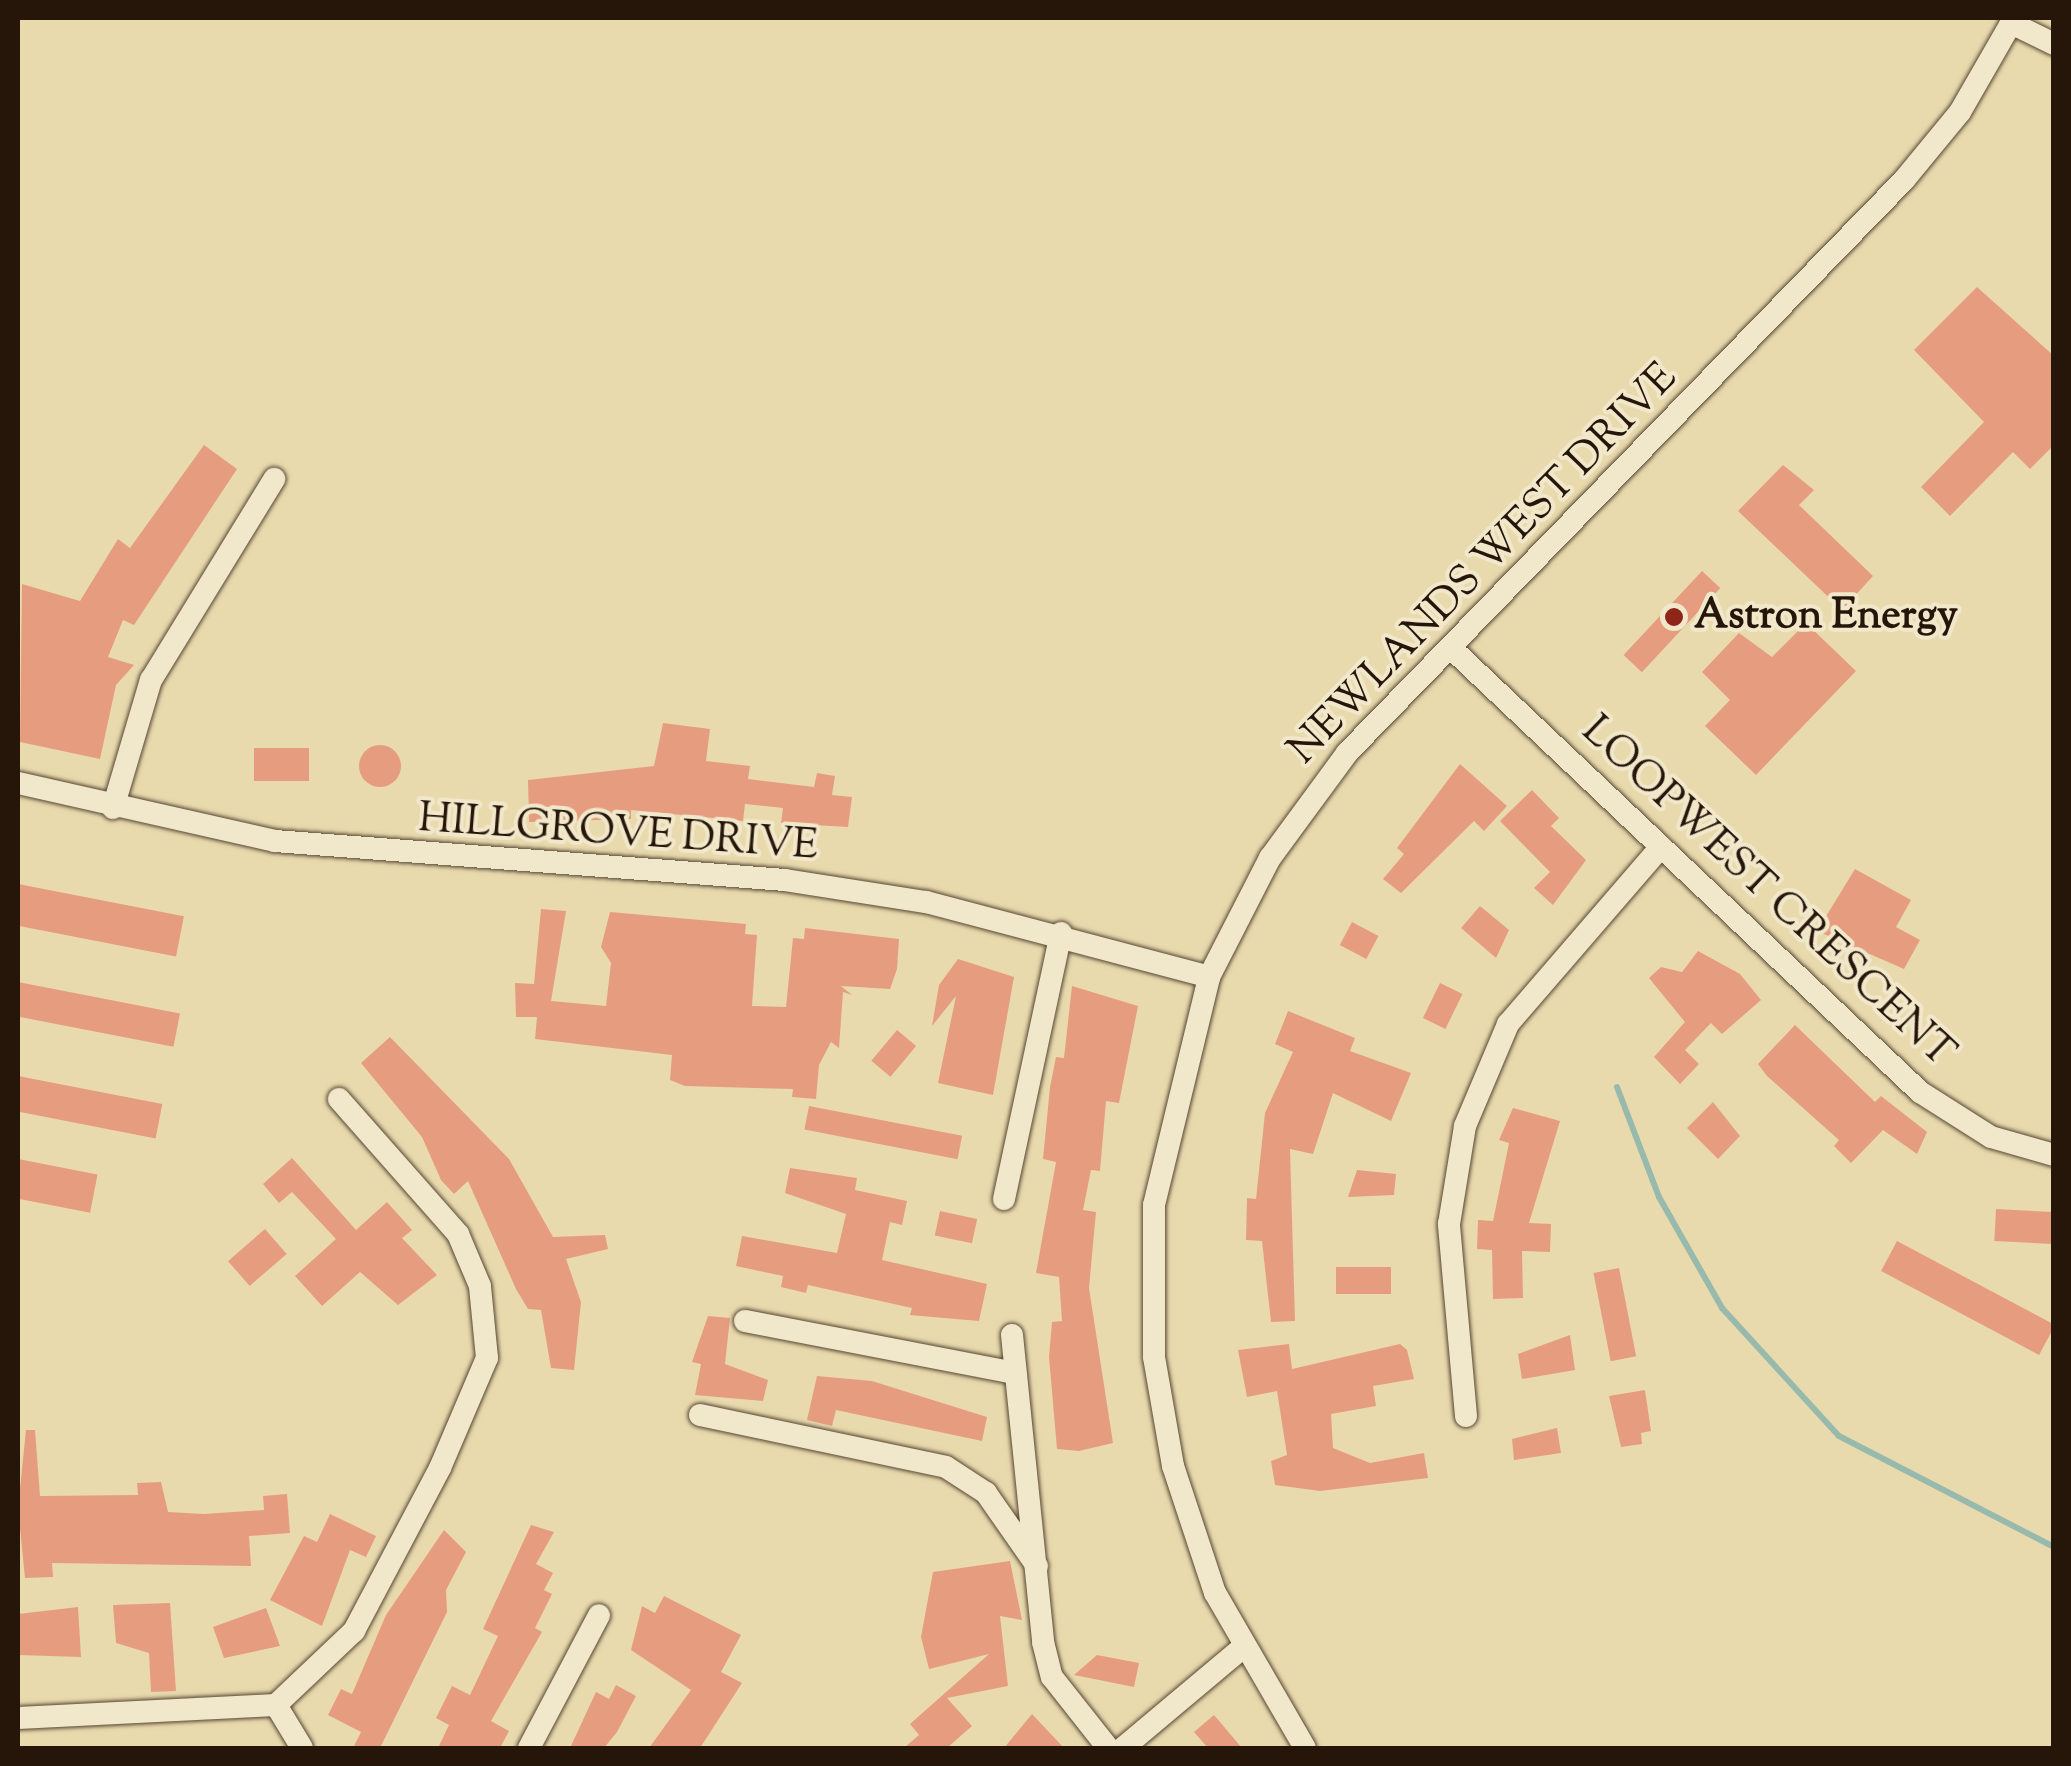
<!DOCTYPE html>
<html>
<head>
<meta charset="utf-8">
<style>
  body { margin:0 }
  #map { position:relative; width:2071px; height:1766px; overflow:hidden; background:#e9daae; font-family:"Sorts Mill Goudy",serif }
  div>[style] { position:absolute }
  .stream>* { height:6px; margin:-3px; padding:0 3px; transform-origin:3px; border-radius:3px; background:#97baac }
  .building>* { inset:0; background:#e69d7f; transform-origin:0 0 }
  .round { border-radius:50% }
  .roads { filter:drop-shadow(0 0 2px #564732) drop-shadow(0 0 2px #564732) }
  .minor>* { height:22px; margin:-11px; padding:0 11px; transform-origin:11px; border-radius:11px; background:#f1e7ca }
  .dots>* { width:28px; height:28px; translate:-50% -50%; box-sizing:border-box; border:5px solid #f1e7ca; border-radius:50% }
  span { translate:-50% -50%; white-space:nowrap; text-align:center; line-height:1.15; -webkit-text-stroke:8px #f1e7ca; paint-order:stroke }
  .street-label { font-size:42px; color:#251609 }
  .poi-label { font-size:42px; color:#251609; font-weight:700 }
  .left { translate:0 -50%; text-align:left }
  .frame { position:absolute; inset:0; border:20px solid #251609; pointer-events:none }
</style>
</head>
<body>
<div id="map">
  <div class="stream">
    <i style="left:1617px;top:1087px;width:118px;rotate:69.1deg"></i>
    <i style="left:1659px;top:1197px;width:128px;rotate:60.4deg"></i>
    <i style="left:1722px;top:1308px;width:173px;rotate:47.6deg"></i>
    <i style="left:1839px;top:1436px;width:242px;rotate:27.3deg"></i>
  </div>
  <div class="building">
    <i style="clip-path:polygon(1977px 287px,2054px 356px,2054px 445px,2030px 469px,2013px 452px,1950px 516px,1921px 487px,1984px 422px,1914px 350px)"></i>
    <i style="clip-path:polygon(204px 445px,237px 469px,134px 625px,123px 620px,108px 657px,134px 665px,116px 685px,100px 759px,20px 742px,22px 584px,80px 601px,118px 539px,130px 548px)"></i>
    <i style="clip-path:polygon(1783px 465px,1814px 490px,1799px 505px,1873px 576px,1842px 610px,1738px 511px)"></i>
    <i style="left:1702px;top:571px;width:25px;height:115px;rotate:43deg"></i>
    <i style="clip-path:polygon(1806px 623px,1856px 671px,1756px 775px,1705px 726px,1730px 700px,1702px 672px,1739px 633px,1772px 657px)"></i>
    <i style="clip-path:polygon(663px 723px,710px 729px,706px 761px,750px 766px,748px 779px,814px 787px,817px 773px,835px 776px,832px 795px,852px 797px,848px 827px,781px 823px,783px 808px,745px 804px,743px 821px,631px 810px,631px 819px,529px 822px,528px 780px,654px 766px)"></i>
    <i class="round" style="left:359px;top:745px;width:42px;height:42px"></i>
    <i style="left:254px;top:748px;width:55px;height:33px"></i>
    <i style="clip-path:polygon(1460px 764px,1507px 806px,1484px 831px,1474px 821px,1401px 893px,1383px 879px,1404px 854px,1397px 848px)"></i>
    <i style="clip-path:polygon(1532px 790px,1559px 818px,1551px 826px,1586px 860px,1553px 905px,1534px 888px,1550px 872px,1500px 821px)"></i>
    <i style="clip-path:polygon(1855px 869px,1911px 900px,1896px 927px,1920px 940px,1904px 969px,1817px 931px)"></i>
    <i style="left:18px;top:884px;width:169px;height:41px;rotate:11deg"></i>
    <i style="clip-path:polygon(1480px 906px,1509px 930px,1496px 958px,1461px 928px)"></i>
    <i style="clip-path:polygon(541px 909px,566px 911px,551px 1001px,606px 1006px,611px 963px,601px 947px,610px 912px,746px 924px,745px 934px,757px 935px,752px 1006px,786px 1007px,793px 938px,804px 939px,805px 928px,899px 939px,897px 969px,890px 989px,841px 986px,852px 995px,843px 992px,839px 1048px,831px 1042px,819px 1065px,816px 1099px,792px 1097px,793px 1089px,685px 1086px,670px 1080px,672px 1055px,535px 1039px,537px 1017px,516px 1017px,515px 983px,534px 984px)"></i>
    <i style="left:1352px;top:922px;width:30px;height:26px;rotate:28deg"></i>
    <i style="clip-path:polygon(1698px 951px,1740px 974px,1761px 1000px,1722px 1034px,1711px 1023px,1685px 1050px,1699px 1064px,1680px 1084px,1654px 1057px,1685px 1022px,1649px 978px,1661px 967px,1682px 972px)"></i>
    <i style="clip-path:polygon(958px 959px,1014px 977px,993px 1095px,938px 1083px,956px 996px,932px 1026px,939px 985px)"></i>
    <i style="left:18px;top:982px;width:165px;height:34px;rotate:11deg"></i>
    <i style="left:1440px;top:983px;width:25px;height:39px;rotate:26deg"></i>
    <i style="clip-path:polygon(1072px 986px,1138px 1006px,1119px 1103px,1106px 1101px,1100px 1171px,1091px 1170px,1083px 1210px,1096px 1212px,1089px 1288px,1113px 1443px,1079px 1451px,1057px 1449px,1049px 1357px,1052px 1322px,1062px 1321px,1059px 1277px,1036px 1273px,1056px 1162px,1043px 1159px,1050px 1087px,1056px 1057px,1064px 1058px)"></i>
    <i style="clip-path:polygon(1288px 1011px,1355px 1038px,1350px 1051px,1411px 1073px,1391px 1121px,1333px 1093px,1313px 1154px,1290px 1149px,1295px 1321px,1271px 1322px,1262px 1241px,1246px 1240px,1247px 1198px,1256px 1199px,1265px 1113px,1293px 1052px,1275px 1044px)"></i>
    <i style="clip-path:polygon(1795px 1025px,1875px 1102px,1881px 1096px,1927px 1132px,1917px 1154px,1883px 1130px,1851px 1163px,1834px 1146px,1839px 1140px,1767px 1076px,1758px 1064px)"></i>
    <i style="left:897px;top:1030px;width:25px;height:40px;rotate:40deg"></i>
    <i style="clip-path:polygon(390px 1037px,509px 1159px,553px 1237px,605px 1235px,608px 1249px,566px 1259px,581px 1302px,574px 1370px,551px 1368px,541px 1310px,528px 1309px,516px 1289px,468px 1181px,454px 1194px,441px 1180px,422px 1137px,361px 1063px)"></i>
    <i style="left:18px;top:1076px;width:147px;height:35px;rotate:11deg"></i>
    <i style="clip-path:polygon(1713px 1102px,1740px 1136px,1718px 1159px,1687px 1128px)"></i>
    <i style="left:809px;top:1106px;width:156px;height:24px;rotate:11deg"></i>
    <i style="clip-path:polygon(1513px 1108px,1560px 1121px,1529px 1223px,1551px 1224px,1550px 1252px,1522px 1251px,1523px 1298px,1493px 1299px,1492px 1250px,1477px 1249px,1478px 1220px,1493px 1221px,1509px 1143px,1499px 1140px)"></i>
    <i style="clip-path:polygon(292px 1158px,356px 1230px,387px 1202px,412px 1230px,402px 1238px,437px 1275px,398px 1305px,360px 1272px,322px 1306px,295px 1276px,336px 1239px,292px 1192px,279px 1203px,263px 1184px)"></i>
    <i style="left:18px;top:1159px;width:81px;height:39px;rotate:11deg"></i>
    <i style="clip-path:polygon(790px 1168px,857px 1178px,855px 1190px,907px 1201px,902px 1225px,890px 1222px,882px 1260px,987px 1284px,979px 1321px,910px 1315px,912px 1308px,808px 1285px,806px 1293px,781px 1287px,783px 1276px,736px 1266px,742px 1236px,837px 1253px,846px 1214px,785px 1193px)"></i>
    <i style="clip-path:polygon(1357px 1170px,1396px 1174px,1394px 1195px,1348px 1197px)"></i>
    <i style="left:1996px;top:1209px;width:58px;height:32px;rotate:3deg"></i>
    <i style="left:940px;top:1211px;width:38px;height:25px;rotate:12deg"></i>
    <i style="left:265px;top:1229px;width:33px;height:49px;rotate:49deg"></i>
    <i style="left:1897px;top:1241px;width:179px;height:34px;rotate:28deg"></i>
    <i style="left:1391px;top:1267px;width:27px;height:55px;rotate:90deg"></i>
    <i style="left:1619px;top:1268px;width:90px;height:26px;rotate:79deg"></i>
    <i style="clip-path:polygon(708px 1316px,730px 1318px,725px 1364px,768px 1380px,763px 1401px,695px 1395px,701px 1364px,692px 1362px)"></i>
    <i style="clip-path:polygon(1570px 1335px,1575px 1370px,1522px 1379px,1518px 1354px)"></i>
    <i style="clip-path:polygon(1289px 1344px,1292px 1369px,1400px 1344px,1407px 1350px,1414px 1379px,1373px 1386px,1376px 1406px,1331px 1414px,1333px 1448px,1370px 1463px,1424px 1453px,1428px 1478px,1320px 1491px,1275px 1485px,1271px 1461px,1287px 1455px,1277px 1391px,1247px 1397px,1238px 1350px)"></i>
    <i style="clip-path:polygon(817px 1376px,872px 1381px,987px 1417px,982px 1441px,836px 1410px,832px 1426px,807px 1420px)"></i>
    <i style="clip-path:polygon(1645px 1390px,1651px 1431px,1641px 1433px,1642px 1444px,1621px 1447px,1609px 1396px)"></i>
    <i style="clip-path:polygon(1557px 1428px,1561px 1453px,1514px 1460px,1512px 1439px)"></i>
    <i style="clip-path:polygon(26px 1430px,35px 1430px,40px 1496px,138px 1495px,137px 1483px,161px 1482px,168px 1512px,204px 1514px,264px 1510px,263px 1496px,287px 1494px,290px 1533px,249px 1536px,251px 1566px,52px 1563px,53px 1577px,25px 1578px,18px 1508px)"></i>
    <i style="clip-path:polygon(330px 1514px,376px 1536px,366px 1557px,350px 1550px,322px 1626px,270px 1600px,304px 1536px,317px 1542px)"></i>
    <i style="clip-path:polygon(531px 1525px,554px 1532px,536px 1564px,553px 1573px,544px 1590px,552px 1594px,535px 1628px,542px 1632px,491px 1721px,509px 1731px,500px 1748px,438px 1748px,449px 1725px,436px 1718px,452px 1686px,470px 1695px,498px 1636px,483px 1629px)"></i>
    <i style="clip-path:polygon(444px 1530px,466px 1552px,446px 1590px,447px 1612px,380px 1748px,353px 1748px,361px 1732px,328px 1715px,341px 1689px,352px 1694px,386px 1615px)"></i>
    <i style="clip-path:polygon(1010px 1561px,1022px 1620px,1000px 1616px,1008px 1686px,947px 1698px,972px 1726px,947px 1748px,904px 1748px,919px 1735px,910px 1724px,989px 1654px,929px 1669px,921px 1637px,933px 1572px)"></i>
    <i style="clip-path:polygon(664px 1596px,741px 1635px,721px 1672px,742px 1683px,700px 1748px,649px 1748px,691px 1690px,631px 1650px,642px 1606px,655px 1613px)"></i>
    <i style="clip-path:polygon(170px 1603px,176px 1691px,151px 1692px,149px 1653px,116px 1643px,113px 1605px)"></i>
    <i style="clip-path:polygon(78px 1607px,81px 1657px,18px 1655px,18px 1614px)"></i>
    <i style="clip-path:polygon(266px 1608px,280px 1646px,224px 1658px,213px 1627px)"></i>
    <i style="clip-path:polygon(1097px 1655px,1139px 1663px,1134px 1687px,1074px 1675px)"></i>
    <i style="clip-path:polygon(616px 1685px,636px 1696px,617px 1732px,604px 1748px,570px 1748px,596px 1692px,609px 1699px)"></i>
    <i style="clip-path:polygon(1032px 1714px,1064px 1748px,1004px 1748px)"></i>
    <i style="clip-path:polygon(1214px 1715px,1242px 1748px,1208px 1748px,1194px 1732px)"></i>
  </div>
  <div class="roads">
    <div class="minor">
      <i style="left:2011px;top:23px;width:48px;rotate:26deg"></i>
      <i style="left:1451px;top:648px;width:646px;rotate:43.43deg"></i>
      <i style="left:1920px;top:1092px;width:84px;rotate:32.4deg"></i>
      <i style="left:1991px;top:1137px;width:66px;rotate:15.9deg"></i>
      <i style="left:18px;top:783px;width:263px;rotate:12.7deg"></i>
      <i style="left:275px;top:841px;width:511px;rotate:4.37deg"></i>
      <i style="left:785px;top:880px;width:143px;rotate:8.9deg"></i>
      <i style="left:926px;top:902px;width:293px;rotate:14.8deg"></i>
      <i style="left:113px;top:808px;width:134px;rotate:-73.5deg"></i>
      <i style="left:151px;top:680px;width:236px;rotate:-58.5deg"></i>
      <i style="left:1004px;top:1199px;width:272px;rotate:-77.9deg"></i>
      <i style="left:745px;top:1321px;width:275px;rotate:10.9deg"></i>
      <i style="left:1012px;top:1335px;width:309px;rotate:84.2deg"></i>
      <i style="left:1043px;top:1642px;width:36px;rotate:76deg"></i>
      <i style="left:1052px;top:1677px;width:90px;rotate:51.7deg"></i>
      <i style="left:700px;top:1415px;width:251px;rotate:11.9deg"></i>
      <i style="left:946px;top:1467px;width:48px;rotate:33deg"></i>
      <i style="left:986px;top:1493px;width:89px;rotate:55.1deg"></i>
      <i style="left:1466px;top:1416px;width:193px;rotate:-95.1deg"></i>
      <i style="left:1449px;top:1224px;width:99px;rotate:-80.7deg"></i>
      <i style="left:1465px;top:1126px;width:111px;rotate:-67.1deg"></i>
      <i style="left:1508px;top:1024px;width:234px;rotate:-49.2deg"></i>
      <i style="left:276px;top:1705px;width:50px;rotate:58.8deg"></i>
      <i style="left:18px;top:1718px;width:258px;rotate:-2.9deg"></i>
      <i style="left:276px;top:1705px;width:108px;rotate:-43.5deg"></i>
      <i style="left:354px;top:1631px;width:184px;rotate:-62.2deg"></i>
      <i style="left:440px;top:1468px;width:120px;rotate:-66.9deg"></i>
      <i style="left:487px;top:1358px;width:72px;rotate:-95.6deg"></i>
      <i style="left:480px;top:1286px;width:56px;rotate:-112.9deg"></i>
      <i style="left:458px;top:1234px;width:180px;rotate:-131.4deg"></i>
      <i style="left:529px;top:1748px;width:150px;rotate:-62.2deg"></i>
      <i style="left:1123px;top:1748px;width:154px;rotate:-40deg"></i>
      <i style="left:1305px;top:1748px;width:179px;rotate:-120.1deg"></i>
      <i style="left:1215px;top:1593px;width:134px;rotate:-108.3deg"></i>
      <i style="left:1173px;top:1466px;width:111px;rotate:-99.9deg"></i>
      <i style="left:1154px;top:1357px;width:152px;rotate:-90deg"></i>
      <i style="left:1154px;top:1205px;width:235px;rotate:-76.4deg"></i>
      <i style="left:1209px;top:977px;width:134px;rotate:-62.9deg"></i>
      <i style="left:1270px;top:858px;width:130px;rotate:-53.7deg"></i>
      <i style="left:1347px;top:753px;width:799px;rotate:-45.81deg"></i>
      <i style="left:1904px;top:180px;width:88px;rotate:-50.5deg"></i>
      <i style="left:1960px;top:112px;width:108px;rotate:-60.1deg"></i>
    </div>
  </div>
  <div class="dots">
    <i style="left:1674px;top:617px;background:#8f2418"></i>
  </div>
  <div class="street-label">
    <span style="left:1484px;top:565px;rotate:-46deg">NEWLANDS WEST DRIVE</span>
    <span style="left:618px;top:834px;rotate:4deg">HILLGROVE DRIVE</span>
    <span style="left:1767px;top:893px;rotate:43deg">LOOPWEST CRESCENT</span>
  </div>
  <div class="poi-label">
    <span class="left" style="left:1694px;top:617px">Astron Energy</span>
  </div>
  <div class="frame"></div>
</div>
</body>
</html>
